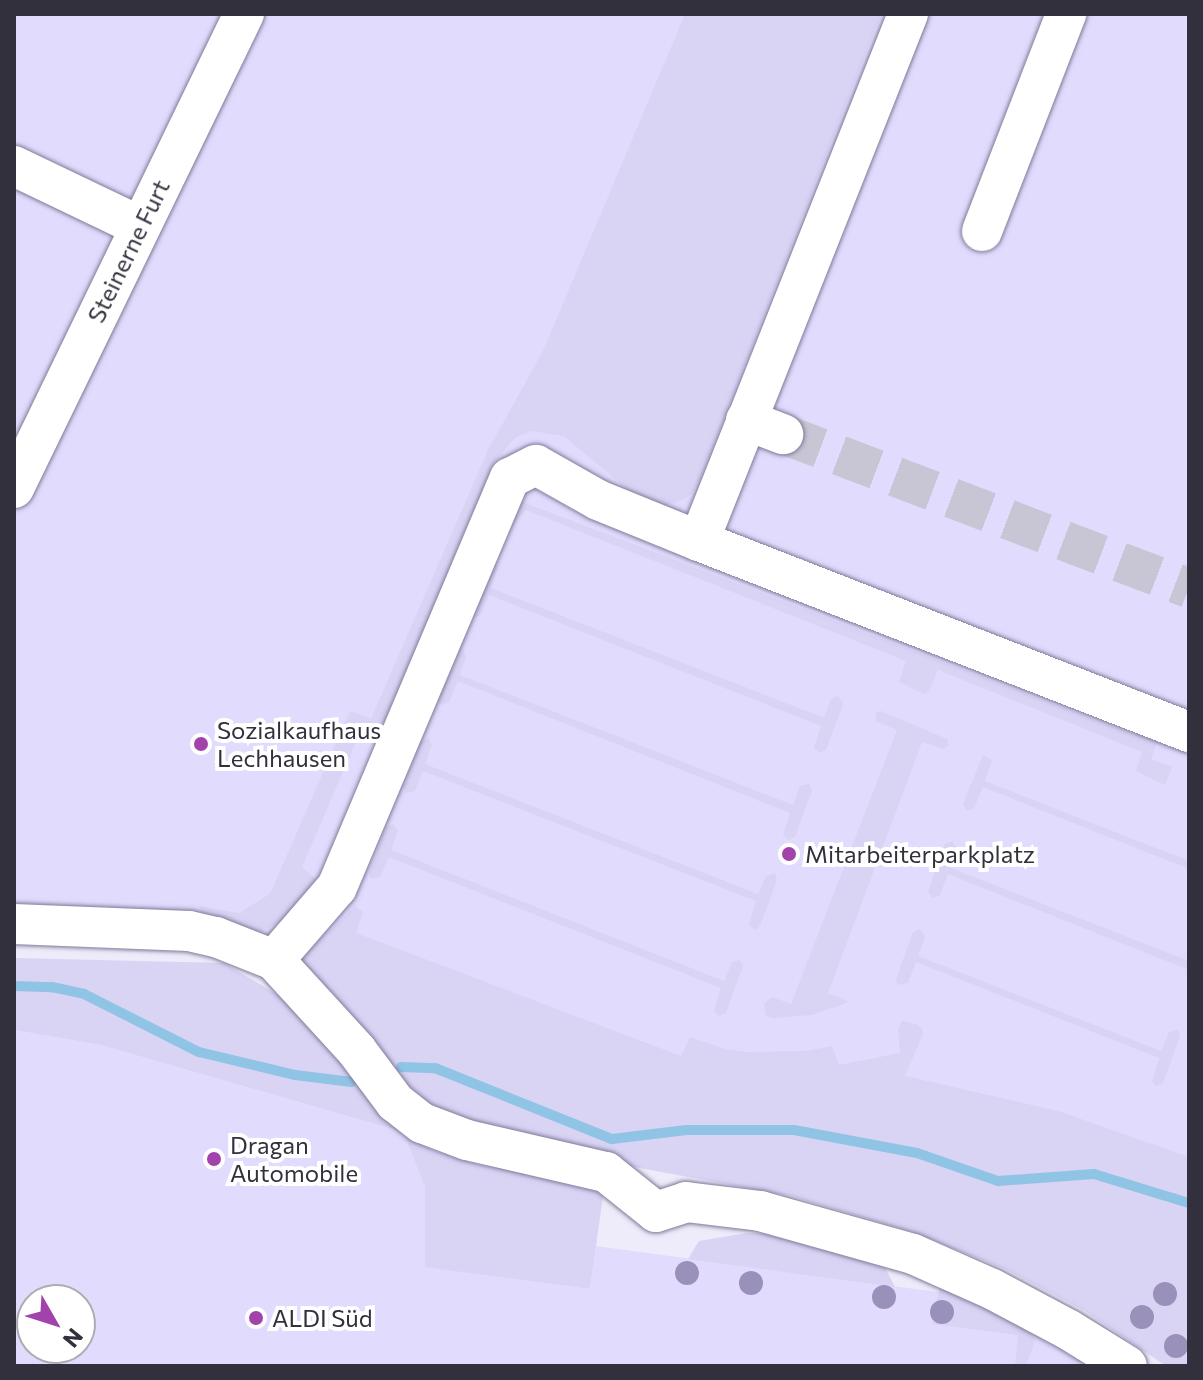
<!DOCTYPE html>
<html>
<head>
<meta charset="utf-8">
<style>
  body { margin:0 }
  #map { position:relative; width:1203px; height:1380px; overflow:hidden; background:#eeecfa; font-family:Commissioner,sans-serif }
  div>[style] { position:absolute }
  .built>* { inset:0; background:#e1dcfd }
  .green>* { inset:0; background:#d9d3f4 }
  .stream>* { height:10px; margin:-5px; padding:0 5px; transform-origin:5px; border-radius:5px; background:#90c4e5 }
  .minor-tunnel>* { height:40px; margin-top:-20px; transform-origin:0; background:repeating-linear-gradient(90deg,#c8c6d4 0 40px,transparent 0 60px) }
  .roads { filter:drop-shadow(0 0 2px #7f7a99) drop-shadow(0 0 2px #7f7a99) }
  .minor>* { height:40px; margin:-20px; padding:0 20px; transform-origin:20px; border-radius:20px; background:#fff }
  .trees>* { width:24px; height:24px; margin:-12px; border-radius:50%; background:#9a91ba }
  .dots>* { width:22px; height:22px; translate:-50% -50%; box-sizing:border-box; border:4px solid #fff; border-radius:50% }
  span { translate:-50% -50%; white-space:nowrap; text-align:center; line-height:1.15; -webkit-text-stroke:8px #fff; paint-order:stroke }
  .street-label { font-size:24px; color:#32303d }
  .poi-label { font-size:24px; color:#32303d }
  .left { translate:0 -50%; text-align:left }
  .frame { position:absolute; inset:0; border:16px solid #32303d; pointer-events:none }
  .north { position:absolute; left:16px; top:1284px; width:80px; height:80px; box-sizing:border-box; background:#fff; border:2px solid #adacb1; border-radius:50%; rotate:129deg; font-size:22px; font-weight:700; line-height:32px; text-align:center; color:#32303d }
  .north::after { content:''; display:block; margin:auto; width:28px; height:36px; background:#a243ac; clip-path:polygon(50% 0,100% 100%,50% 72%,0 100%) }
</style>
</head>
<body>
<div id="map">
  <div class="built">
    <i style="clip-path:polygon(14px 14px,1189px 14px,1189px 1197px,707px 1117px,265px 950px,14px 906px)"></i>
    <i style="clip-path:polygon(evenodd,14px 1030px,101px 1045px,403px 1132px,425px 1187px,425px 1266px,590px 1289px,596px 1246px,967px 1296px,1026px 1324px,1088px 1366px,14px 1366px,14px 1030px,32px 1300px,80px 1300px,80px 1348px,32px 1348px,32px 1300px)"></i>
  </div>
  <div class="green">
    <i style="clip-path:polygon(685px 14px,881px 14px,701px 477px,692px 493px,683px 500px,660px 507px,633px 494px,564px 436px,531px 431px,516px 437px,494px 462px,378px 742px,359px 735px,302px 867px,319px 882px,290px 916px,259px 933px,204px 917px,199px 906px,239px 913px,270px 894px,350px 711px,371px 719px,488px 450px,543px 351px)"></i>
    <i style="clip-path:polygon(520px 501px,1134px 735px,1148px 729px,1158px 740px,1151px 759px,1172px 767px,1165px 785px,1136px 771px,1142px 752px,938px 670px,929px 691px,924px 694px,899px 682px,906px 661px,526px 510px,507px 533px)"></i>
    <i style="clip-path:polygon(493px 561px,498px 567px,491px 588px,824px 718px,831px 699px,838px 696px,843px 704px,826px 750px,820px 753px,814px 748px,821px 726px,489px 595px,480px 615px,473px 618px,469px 615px)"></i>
    <i style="clip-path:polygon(462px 648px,466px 656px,460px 675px,793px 805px,800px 786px,809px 784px,812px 791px,795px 837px,789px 840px,783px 835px,790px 813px,458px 681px,449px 702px,442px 705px,437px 700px,456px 649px)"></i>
    <i style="clip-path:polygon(881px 711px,947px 739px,949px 745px,943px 749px,922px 742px,828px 993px,849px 1002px,812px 1015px,773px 1018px,766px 1016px,764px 1004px,772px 997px,791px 1004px,897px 730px,876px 721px,876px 712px)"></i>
    <i style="clip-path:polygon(428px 738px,432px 745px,425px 764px,758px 894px,766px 876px,775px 873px,777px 880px,760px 926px,755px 930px,749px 925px,756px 901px,423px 771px,415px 791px,406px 793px,403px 787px,421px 741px)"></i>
    <i style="clip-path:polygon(983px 755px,992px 760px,985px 781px,1189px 861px,1189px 869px,983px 787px,974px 808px,967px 811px,963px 804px)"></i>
    <i style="clip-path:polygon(393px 824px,398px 831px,391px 850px,724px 981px,732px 962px,740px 960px,743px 966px,726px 1013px,719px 1016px,714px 1011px,721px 988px,389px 857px,380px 877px,371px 879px,369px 873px,386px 827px)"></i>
    <i style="clip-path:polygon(952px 841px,957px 848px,951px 868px,1189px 961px,1189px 970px,948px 874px,940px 895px,932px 898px,928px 891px,945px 844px)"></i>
    <i style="clip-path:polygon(355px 906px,363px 912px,356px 933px,681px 1056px,690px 1037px,725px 1049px,746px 1052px,806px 1051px,832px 1046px,839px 1065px,900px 1053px,898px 1028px,902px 1021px,916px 1024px,922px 1028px,923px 1034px,905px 1076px,1058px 1111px,1189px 1157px,1189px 1366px,1166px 1366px,1085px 1311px,1005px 1269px,913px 1232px,791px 1196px,629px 1166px,438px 1116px,410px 1095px,318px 985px,301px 958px)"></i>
    <i style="clip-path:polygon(920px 929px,925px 937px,918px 956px,1161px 1051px,1169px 1032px,1178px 1030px,1180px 1037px,1163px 1083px,1156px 1086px,1152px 1081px,1159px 1058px,916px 962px,908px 983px,898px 985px,896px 979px,913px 932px)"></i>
    <i style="clip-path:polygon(14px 958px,224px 963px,283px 998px,403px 1132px,432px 1150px,479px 1165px,577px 1179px,603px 1196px,590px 1289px,425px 1267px,425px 1187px,403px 1132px,101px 1045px,14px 1030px)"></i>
    <i style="clip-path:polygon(747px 1233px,780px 1234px,882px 1262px,895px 1287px,688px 1259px,699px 1241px)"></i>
    <i style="clip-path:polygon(940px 1285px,1026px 1324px,1035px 1341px,1026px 1366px,1015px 1366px,1018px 1335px,932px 1324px)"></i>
  </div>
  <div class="stream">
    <i style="left:14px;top:986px;width:38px;rotate:2deg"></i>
    <i style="left:52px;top:987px;width:33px;rotate:12deg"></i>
    <i style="left:84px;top:994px;width:129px;rotate:26.8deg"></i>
    <i style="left:199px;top:1052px;width:99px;rotate:13.5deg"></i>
    <i style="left:295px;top:1075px;width:57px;rotate:7deg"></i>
    <i style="left:401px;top:1067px;width:34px;rotate:2deg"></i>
    <i style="left:435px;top:1068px;width:191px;rotate:21.9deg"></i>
    <i style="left:612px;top:1139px;width:75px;rotate:-6.9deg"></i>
    <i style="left:686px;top:1130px;width:108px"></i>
    <i style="left:794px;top:1130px;width:125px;rotate:10.6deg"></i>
    <i style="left:917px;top:1153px;width:86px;rotate:19.1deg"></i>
    <i style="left:998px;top:1181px;width:96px;rotate:-4.2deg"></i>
    <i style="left:1094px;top:1174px;width:99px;rotate:17deg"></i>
  </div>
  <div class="minor-tunnel">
    <i style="left:783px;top:434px;width:434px;rotate:20.8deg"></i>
  </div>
  <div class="roads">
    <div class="minor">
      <i style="left:908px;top:14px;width:567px;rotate:111.63deg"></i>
      <i style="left:699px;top:541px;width:526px;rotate:21.3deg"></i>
      <i style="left:14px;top:166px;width:139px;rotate:25.6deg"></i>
      <i style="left:982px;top:231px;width:233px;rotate:-68.8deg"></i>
      <i style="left:746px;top:420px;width:40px;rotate:21deg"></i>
      <i style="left:14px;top:488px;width:527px;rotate:-64.12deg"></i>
      <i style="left:14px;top:924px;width:175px;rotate:2.3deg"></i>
      <i style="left:189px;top:931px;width:28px;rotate:13deg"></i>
      <i style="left:216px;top:937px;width:62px;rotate:21.6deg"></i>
      <i style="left:274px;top:960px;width:123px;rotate:47.6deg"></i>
      <i style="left:357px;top:1051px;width:64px;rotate:53.3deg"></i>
      <i style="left:395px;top:1102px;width:34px;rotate:38deg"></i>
      <i style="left:422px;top:1123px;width:48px;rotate:20.7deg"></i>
      <i style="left:467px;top:1140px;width:143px;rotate:13deg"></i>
      <i style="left:606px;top:1172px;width:64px;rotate:38.7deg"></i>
      <i style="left:656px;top:1212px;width:32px;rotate:-18deg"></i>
      <i style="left:686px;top:1202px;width:75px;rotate:6.9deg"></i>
      <i style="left:760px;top:1211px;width:159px;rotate:15.7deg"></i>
      <i style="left:913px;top:1254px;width:86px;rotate:23.9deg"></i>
      <i style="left:992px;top:1289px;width:87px;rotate:28deg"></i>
      <i style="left:1069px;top:1330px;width:68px;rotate:31.8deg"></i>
      <i style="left:274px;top:960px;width:96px;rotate:-49.2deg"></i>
      <i style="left:337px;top:887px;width:444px;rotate:-67.1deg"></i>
      <i style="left:510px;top:478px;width:29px;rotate:-27deg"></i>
      <i style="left:536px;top:465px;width:71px;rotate:29.4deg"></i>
      <i style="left:598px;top:500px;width:109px;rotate:22.1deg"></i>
    </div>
  </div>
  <div class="trees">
    <i style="left:687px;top:1273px"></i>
    <i style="left:751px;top:1283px"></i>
    <i style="left:1165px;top:1294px"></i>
    <i style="left:884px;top:1297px"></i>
    <i style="left:942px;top:1312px"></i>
    <i style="left:1142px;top:1317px"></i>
    <i style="left:1176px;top:1346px"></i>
  </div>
  <div class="dots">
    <i style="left:201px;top:744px;background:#a243ac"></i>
    <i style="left:789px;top:854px;background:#a243ac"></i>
    <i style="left:214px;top:1159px;background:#a243ac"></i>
    <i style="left:256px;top:1318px;background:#a243ac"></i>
  </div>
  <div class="street-label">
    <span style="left:128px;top:251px;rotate:-64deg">Steinerne Furt</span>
  </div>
  <div class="poi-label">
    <span class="left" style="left:217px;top:744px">Sozialkaufhaus<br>Lechhausen</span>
    <span class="left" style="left:805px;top:854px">Mitarbeiterparkplatz</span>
    <span class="left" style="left:230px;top:1159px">Dragan<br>Automobile</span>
    <span class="left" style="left:272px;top:1318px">ALDI Süd</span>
  </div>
  <div class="frame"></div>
  <div class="north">N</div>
</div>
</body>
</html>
